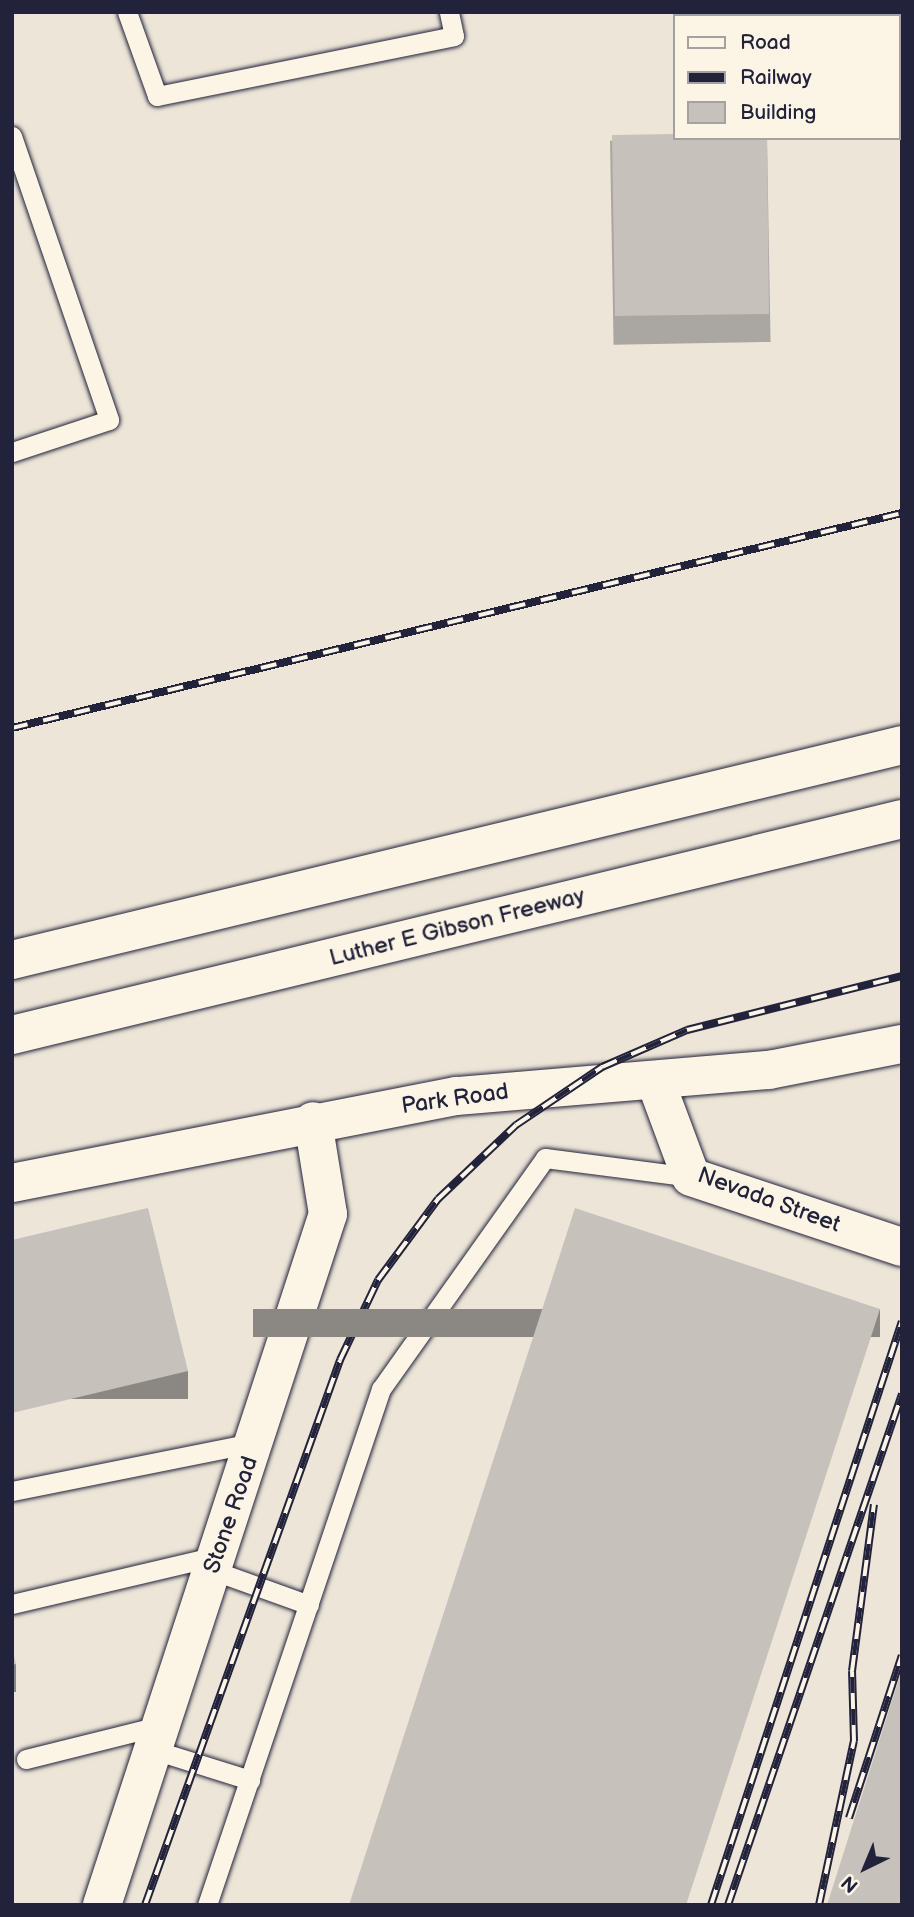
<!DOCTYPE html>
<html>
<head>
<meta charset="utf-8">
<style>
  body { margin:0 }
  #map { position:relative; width:914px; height:1917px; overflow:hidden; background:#fcf5e5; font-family:"Balsamiq Sans",sans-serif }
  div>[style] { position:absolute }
  .built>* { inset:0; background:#ece5d8 }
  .roads { filter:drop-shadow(0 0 2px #22223b) drop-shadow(0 0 2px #22223b) }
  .service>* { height:19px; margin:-9.5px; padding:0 9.5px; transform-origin:9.5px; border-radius:9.5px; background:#fcf5e5 }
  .minor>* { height:38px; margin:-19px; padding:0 19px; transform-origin:19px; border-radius:19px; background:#fcf5e5 }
  .tertiary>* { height:38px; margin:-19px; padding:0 19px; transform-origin:19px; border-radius:19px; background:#fcf5e5 }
  .motorway>* { height:38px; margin:-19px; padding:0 19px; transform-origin:19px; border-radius:19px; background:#fcf5e5 }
  .rail>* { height:8px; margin-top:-4px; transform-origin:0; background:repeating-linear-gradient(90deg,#fcf5e5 0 16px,#22223b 0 32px); box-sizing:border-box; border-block:2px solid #22223b }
  .wall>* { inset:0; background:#aaa6a1; transform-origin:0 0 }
  .shaded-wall>* { inset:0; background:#8b8783; transform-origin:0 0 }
  .building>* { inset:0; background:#c6c1bb }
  span { translate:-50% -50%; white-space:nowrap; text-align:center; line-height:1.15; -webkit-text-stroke:7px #fcf5e5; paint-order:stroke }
  .street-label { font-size:23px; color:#22223b }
  .frame { position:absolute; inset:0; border:14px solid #22223b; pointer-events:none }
  .legend { position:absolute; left:673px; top:14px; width:228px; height:126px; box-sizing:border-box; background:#fcf5e5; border:2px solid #a5a1a1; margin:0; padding:9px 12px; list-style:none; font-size:21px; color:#22223b }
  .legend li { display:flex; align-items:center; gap:14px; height:35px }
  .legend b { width:35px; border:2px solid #a5a1a1 }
  .north { position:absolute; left:830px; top:1833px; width:70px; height:70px; -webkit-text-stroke:5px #fcf5e5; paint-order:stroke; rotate:223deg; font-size:19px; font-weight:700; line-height:28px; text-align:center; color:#22223b }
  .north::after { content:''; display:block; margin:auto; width:24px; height:32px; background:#22223b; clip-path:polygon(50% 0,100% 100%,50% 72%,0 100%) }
</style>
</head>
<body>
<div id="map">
  <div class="built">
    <i style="clip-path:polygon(evenodd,12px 12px,902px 12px,902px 1905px,12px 1905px,12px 12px,674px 16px,898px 16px,898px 138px,674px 138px,674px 16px)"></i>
  </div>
  <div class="roads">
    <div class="service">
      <i style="left:127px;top:12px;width:89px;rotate:70.3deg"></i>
      <i style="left:157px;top:96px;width:303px;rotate:-11.4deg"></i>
      <i style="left:454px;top:36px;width:25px;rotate:-102deg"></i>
      <i style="left:12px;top:136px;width:300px;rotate:71.1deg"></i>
      <i style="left:109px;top:420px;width:102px;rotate:161.7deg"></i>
      <i style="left:12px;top:1491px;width:250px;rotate:-11.3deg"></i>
      <i style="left:212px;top:1570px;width:103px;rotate:19.8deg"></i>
      <i style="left:12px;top:1604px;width:211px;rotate:-13.2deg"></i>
      <i style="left:151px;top:1749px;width:104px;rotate:17.4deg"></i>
      <i style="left:26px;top:1759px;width:136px;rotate:-14deg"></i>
      <i style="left:207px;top:1905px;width:545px;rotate:-71.37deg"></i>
      <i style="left:381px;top:1389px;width:283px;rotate:-54.6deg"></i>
      <i style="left:545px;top:1158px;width:147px;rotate:7.4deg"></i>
    </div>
    <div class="minor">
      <i style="left:655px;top:1080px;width:103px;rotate:69.6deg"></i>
      <i style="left:691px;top:1177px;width:222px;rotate:18.4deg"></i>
      <i style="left:102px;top:1905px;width:727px;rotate:-71.89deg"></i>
      <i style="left:328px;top:1214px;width:94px;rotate:-99.2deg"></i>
    </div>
    <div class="tertiary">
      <i style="left:12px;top:1183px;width:453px;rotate:-11.1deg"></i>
      <i style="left:457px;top:1096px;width:313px;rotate:-4.8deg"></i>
      <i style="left:769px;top:1070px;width:136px;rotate:-11.1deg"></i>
    </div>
    <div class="motorway">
      <i style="left:12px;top:960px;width:916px;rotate:-13.58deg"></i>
      <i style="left:12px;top:1035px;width:916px;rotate:-13.64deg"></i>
    </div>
  </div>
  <div class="rail">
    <i style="left:12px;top:728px;width:916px;rotate:-13.58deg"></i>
    <i style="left:849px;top:1818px;width:171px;rotate:-72deg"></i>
    <i style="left:145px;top:1905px;width:579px;rotate:-70.31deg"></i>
    <i style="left:340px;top:1360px;width:89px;rotate:-64.6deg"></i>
    <i style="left:378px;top:1280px;width:101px;rotate:-53.5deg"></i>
    <i style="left:438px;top:1199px;width:108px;rotate:-43.5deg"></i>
    <i style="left:516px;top:1125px;width:104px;rotate:-34deg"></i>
    <i style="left:602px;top:1067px;width:93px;rotate:-23.5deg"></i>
    <i style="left:687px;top:1030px;width:222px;rotate:-14.1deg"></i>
    <i style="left:711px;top:1905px;width:614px;rotate:-71.89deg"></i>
    <i style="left:728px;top:1905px;width:540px;rotate:-71.2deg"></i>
    <i style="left:819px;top:1905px;width:168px;rotate:-78deg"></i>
    <i style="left:854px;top:1741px;width:70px;rotate:-91.6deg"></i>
    <i style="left:852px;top:1671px;width:168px;rotate:-82.5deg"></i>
  </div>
  <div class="wall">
    <i style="left:767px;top:138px;width:204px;height:157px;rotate:89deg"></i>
  </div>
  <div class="shaded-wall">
    <i style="left:880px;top:1309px;width:28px;height:627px;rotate:90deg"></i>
    <i style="left:188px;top:1371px;width:28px;height:181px;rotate:90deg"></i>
    <i style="left:16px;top:1664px;width:28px;height:4px;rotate:90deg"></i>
  </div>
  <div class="building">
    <i style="clip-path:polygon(674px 134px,674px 138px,767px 138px,769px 314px,615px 316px,612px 135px)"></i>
    <i style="clip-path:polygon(148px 1208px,188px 1371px,12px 1413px,12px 1240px)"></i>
    <i style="clip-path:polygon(575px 1208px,880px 1309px,686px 1905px,349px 1905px)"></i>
    <i style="clip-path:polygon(12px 1648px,16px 1664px,12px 1665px)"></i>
    <i style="clip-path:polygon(902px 1669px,902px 1905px,827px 1905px)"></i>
  </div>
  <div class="street-label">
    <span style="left:457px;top:927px;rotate:-14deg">Luther E Gibson Freeway</span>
    <span style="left:455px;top:1099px;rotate:-8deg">Park Road</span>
    <span style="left:769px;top:1200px;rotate:20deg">Nevada Street</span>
    <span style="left:231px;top:1515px;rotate:-71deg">Stone Road</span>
  </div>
  <div class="frame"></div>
  <ul class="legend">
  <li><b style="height:9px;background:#fcf5e5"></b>Road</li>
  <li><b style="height:9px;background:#22223b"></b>Railway</li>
  <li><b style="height:19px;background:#c6c1bb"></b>Building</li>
  </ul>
  <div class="north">N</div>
</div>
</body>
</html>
